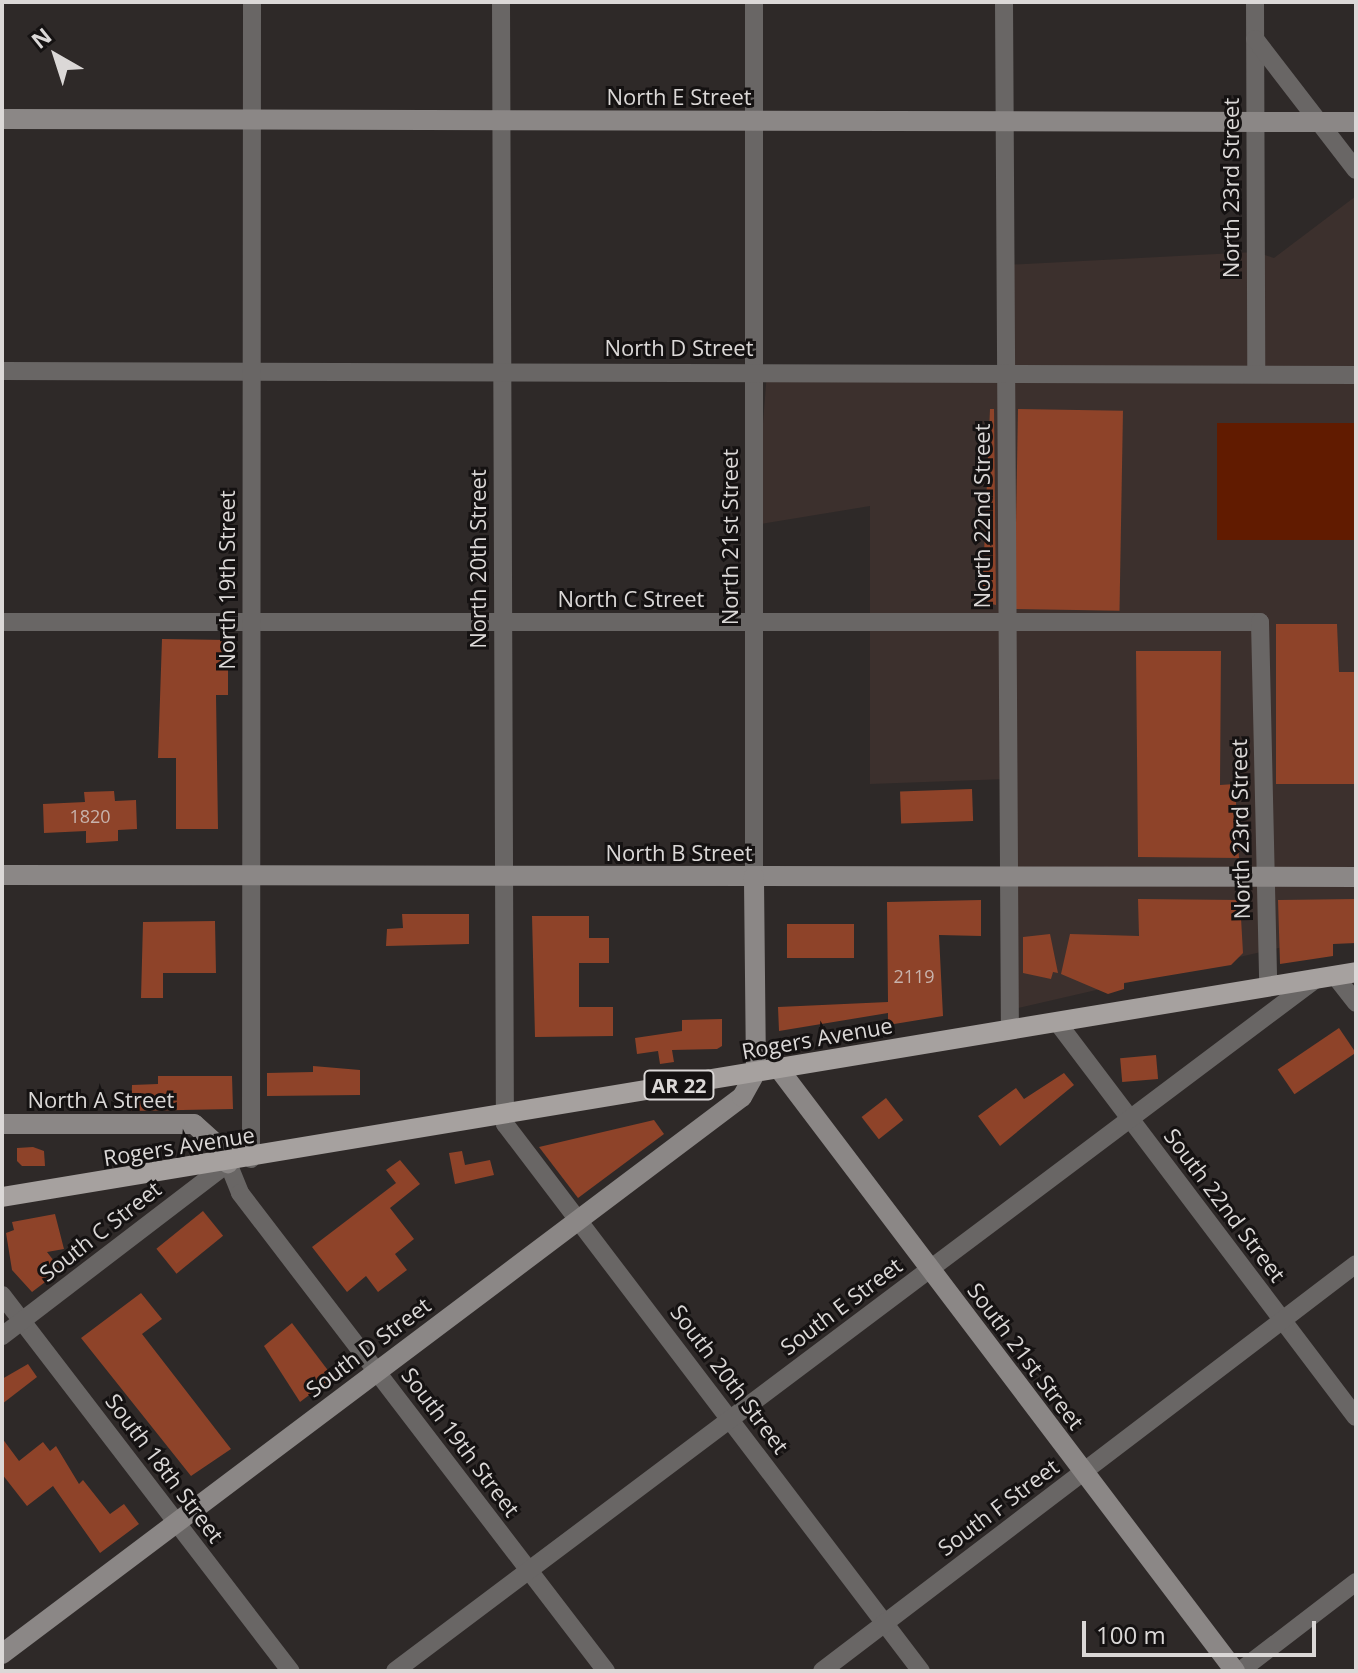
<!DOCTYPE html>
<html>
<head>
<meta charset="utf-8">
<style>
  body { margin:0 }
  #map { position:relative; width:1358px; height:1673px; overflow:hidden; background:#2e2928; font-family:"Open Sans",sans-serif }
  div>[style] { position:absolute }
  .built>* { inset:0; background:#3c302d }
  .green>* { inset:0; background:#611b00; transform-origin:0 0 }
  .building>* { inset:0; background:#8e4329; transform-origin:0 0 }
  .street>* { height:18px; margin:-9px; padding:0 9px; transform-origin:9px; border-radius:9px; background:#696665 }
  .secondary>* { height:20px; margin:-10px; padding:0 10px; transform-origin:10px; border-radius:10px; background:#8b8786 }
  .primary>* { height:20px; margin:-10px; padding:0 10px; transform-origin:10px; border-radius:10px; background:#a6a19f }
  span { translate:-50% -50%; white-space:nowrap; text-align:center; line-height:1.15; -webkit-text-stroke:6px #151212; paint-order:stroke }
  .number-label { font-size:18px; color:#c8b3ac }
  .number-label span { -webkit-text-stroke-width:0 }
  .shield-label span { padding:2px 6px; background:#151212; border:2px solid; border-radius:6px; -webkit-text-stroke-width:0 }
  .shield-label { font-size:20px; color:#dbd8d7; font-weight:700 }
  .street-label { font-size:22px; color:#dbd8d7 }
  .frame { position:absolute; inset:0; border:4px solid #dbd8d7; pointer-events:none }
  .north { position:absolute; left:16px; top:16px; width:80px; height:80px; -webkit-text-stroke:6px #151212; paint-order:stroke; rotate:321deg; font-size:22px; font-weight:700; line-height:32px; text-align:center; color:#dbd8d7 }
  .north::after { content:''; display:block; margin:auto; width:28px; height:36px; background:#dbd8d7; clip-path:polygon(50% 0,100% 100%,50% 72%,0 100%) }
  .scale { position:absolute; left:1082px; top:1621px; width:234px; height:36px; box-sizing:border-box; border:4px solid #dbd8d7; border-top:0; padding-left:10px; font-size:24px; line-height:28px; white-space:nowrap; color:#dbd8d7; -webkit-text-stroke:6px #151212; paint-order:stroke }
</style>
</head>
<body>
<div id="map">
  <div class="built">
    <i style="clip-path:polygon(1356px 196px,1356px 930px,1010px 1010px,1007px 779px,870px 784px,870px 506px,755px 525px,767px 372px,1005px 372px,1005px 265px,1255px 252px,1274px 258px)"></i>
  </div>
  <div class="green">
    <i style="left:1217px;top:423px;width:139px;height:117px"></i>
  </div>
  <div class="building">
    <i style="clip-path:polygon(990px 409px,994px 409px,996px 605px,982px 602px)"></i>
    <i style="left:1018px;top:409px;width:105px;height:200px;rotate:1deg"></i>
    <i style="clip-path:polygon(1276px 624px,1337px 624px,1339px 672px,1356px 672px,1356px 784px,1276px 784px)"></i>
    <i style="clip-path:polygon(162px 639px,228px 640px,228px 695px,216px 695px,218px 829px,176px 829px,176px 758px,158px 758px)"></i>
    <i style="clip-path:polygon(1136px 651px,1221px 651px,1220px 785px,1235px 784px,1239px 858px,1138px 857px)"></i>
    <i style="left:972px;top:789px;width:32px;height:72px;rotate:88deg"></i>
    <i style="clip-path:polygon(114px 791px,115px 801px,136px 800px,137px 829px,118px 830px,118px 841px,86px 843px,86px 831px,44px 833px,43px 804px,85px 802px,84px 792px)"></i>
    <i style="clip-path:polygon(1138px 899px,1240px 900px,1243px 953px,1231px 965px,1124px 983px,1124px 989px,1108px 994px,1061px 974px,1070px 934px,1139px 936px)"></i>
    <i style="clip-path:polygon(1356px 899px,1356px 943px,1333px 944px,1333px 956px,1280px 964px,1278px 900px)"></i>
    <i style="clip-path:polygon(981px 900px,981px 936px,939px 935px,943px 1016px,888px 1025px,888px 1013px,779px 1031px,778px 1007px,888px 1002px,887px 902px)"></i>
    <i style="clip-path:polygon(402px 914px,469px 914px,469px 944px,386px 946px,387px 929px,403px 928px)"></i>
    <i style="clip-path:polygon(532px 916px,589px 916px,589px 938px,609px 938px,609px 963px,579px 963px,579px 1007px,613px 1007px,613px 1036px,535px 1037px)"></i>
    <i style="clip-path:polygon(215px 921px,216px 973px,163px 973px,163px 998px,141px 998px,143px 922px)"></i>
    <i style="left:787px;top:924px;width:67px;height:34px"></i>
    <i style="clip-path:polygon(1050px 934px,1058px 973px,1053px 972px,1051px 979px,1023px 973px,1023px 937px)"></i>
    <i style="clip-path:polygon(722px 1019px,722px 1046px,717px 1049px,672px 1050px,674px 1062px,660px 1064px,658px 1051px,637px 1054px,635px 1038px,682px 1031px,682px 1020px)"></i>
    <i style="left:1339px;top:1028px;width:30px;height:74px;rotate:56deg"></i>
    <i style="left:1156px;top:1055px;width:24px;height:36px;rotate:85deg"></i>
    <i style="clip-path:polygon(313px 1066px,360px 1070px,360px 1095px,267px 1096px,267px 1073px,313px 1072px)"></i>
    <i style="clip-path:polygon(1064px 1073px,1074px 1085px,1000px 1146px,978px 1116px,1016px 1088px,1024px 1099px)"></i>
    <i style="clip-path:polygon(158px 1076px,232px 1076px,233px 1109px,131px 1111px,132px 1085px,158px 1084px)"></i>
    <i style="left:886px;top:1098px;width:28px;height:31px;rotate:52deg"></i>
    <i style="clip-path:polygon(654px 1120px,664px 1134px,578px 1198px,539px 1147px)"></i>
    <i style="clip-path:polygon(33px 1147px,44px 1151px,45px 1166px,22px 1166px,17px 1161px,17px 1148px)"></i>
    <i style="clip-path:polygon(462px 1151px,465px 1165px,490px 1160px,494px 1175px,455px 1184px,449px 1153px)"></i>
    <i style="clip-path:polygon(400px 1160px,420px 1184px,390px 1208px,414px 1239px,395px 1254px,407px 1270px,378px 1292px,366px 1276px,347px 1292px,312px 1247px,396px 1183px,386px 1170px)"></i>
    <i style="left:203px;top:1211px;width:32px;height:60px;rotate:51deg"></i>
    <i style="clip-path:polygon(55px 1214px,64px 1249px,47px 1252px,61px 1270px,32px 1292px,12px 1270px,6px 1233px,14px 1230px,12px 1222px)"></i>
    <i style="clip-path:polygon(141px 1293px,162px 1319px,142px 1334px,231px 1449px,191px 1476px,81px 1338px)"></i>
    <i style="clip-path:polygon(292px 1323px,333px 1377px,300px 1402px,264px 1346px)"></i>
    <i style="clip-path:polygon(28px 1364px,37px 1377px,2px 1404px,2px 1379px)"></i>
    <i style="clip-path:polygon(2px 1438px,19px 1461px,43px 1442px,50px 1451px,56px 1446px,79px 1484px,83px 1480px,110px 1514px,124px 1504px,139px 1524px,100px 1553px,53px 1486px,27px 1506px,2px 1474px)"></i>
  </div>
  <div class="street">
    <i style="left:501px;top:2px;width:1122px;rotate:89.8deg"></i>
    <i style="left:505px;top:1124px;width:687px;rotate:52.75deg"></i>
    <i style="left:754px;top:2px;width:874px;rotate:90deg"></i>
    <i style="left:1004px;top:2px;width:1027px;rotate:89.67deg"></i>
    <i style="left:1255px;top:2px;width:371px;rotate:89.8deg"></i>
    <i style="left:1255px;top:39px;width:165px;rotate:52.4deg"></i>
    <i style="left:2px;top:371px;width:1354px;rotate:0.17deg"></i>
    <i style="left:2px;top:622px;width:1258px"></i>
    <i style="left:1260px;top:622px;width:365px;rotate:88.7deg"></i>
    <i style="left:1335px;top:976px;width:34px;rotate:52deg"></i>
    <i style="left:1057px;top:1022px;width:495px;rotate:52.9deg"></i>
    <i style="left:251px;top:1159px;width:1157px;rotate:-89.95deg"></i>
    <i style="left:2px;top:1295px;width:474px;rotate:52.5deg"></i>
    <i style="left:2px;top:1336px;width:285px;rotate:-37.4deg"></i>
    <i style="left:228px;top:1163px;width:32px;rotate:68deg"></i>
    <i style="left:240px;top:1193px;width:602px;rotate:52.56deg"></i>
    <i style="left:395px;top:1671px;width:1152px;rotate:-36.92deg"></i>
    <i style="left:822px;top:1671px;width:671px;rotate:-37.31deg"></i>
    <i style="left:1240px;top:1671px;width:146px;rotate:-37.5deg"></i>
  </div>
  <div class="secondary">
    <i style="left:2px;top:119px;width:1354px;rotate:0.13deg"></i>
    <i style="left:2px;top:875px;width:1354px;rotate:0.08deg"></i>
    <i style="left:779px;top:1069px;width:755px;rotate:52.86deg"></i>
    <i style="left:2px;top:1124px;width:192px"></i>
    <i style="left:194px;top:1124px;width:40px;rotate:42deg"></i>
    <i style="left:224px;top:1151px;width:13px;rotate:72deg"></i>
    <i style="left:2px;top:1654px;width:926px;rotate:-36.97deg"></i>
    <i style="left:742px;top:1097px;width:29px;rotate:-61deg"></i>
    <i style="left:756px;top:1072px;width:196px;rotate:-90.6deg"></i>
  </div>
  <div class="primary">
    <i style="left:2px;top:1197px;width:1373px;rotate:-9.43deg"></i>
  </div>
  <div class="number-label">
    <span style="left:90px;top:816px">1820</span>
    <span style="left:914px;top:976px">2119</span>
  </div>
  <div class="shield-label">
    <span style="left:679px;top:1085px">AR 22</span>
  </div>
  <div class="street-label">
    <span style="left:679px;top:97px">North E Street</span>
    <span style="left:1231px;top:188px;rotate:-90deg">North 23rd Street</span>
    <span style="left:679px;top:348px">North D Street</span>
    <span style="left:982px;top:516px;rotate:-90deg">North 22nd Street</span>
    <span style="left:730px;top:537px;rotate:-90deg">North 21st Street</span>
    <span style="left:478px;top:559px;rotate:-90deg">North 20th Street</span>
    <span style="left:227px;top:580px;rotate:-90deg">North 19th Street</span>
    <span style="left:631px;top:599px">North C Street</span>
    <span style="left:1240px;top:829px;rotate:-91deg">North 23rd Street</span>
    <span style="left:679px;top:853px">North B Street</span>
    <span style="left:817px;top:1038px;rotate:-10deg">Rogers Avenue</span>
    <span style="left:101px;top:1100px">North A Street</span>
    <span style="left:179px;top:1146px;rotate:-9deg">Rogers Avenue</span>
    <span style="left:1225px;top:1205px;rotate:53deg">South 22nd Street</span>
    <span style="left:100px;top:1231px;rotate:-38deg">South C Street</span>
    <span style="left:841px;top:1306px;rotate:-37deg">South E Street</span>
    <span style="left:368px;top:1347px;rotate:-37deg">South D Street</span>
    <span style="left:1026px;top:1356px;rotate:53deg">South 21st Street</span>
    <span style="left:730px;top:1379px;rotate:53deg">South 20th Street</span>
    <span style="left:461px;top:1442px;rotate:53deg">South 19th Street</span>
    <span style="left:165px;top:1468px;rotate:53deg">South 18th Street</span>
    <span style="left:998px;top:1507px;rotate:-37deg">South F Street</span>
  </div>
  <div class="frame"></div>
  <div class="north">N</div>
  <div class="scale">100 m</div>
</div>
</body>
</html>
